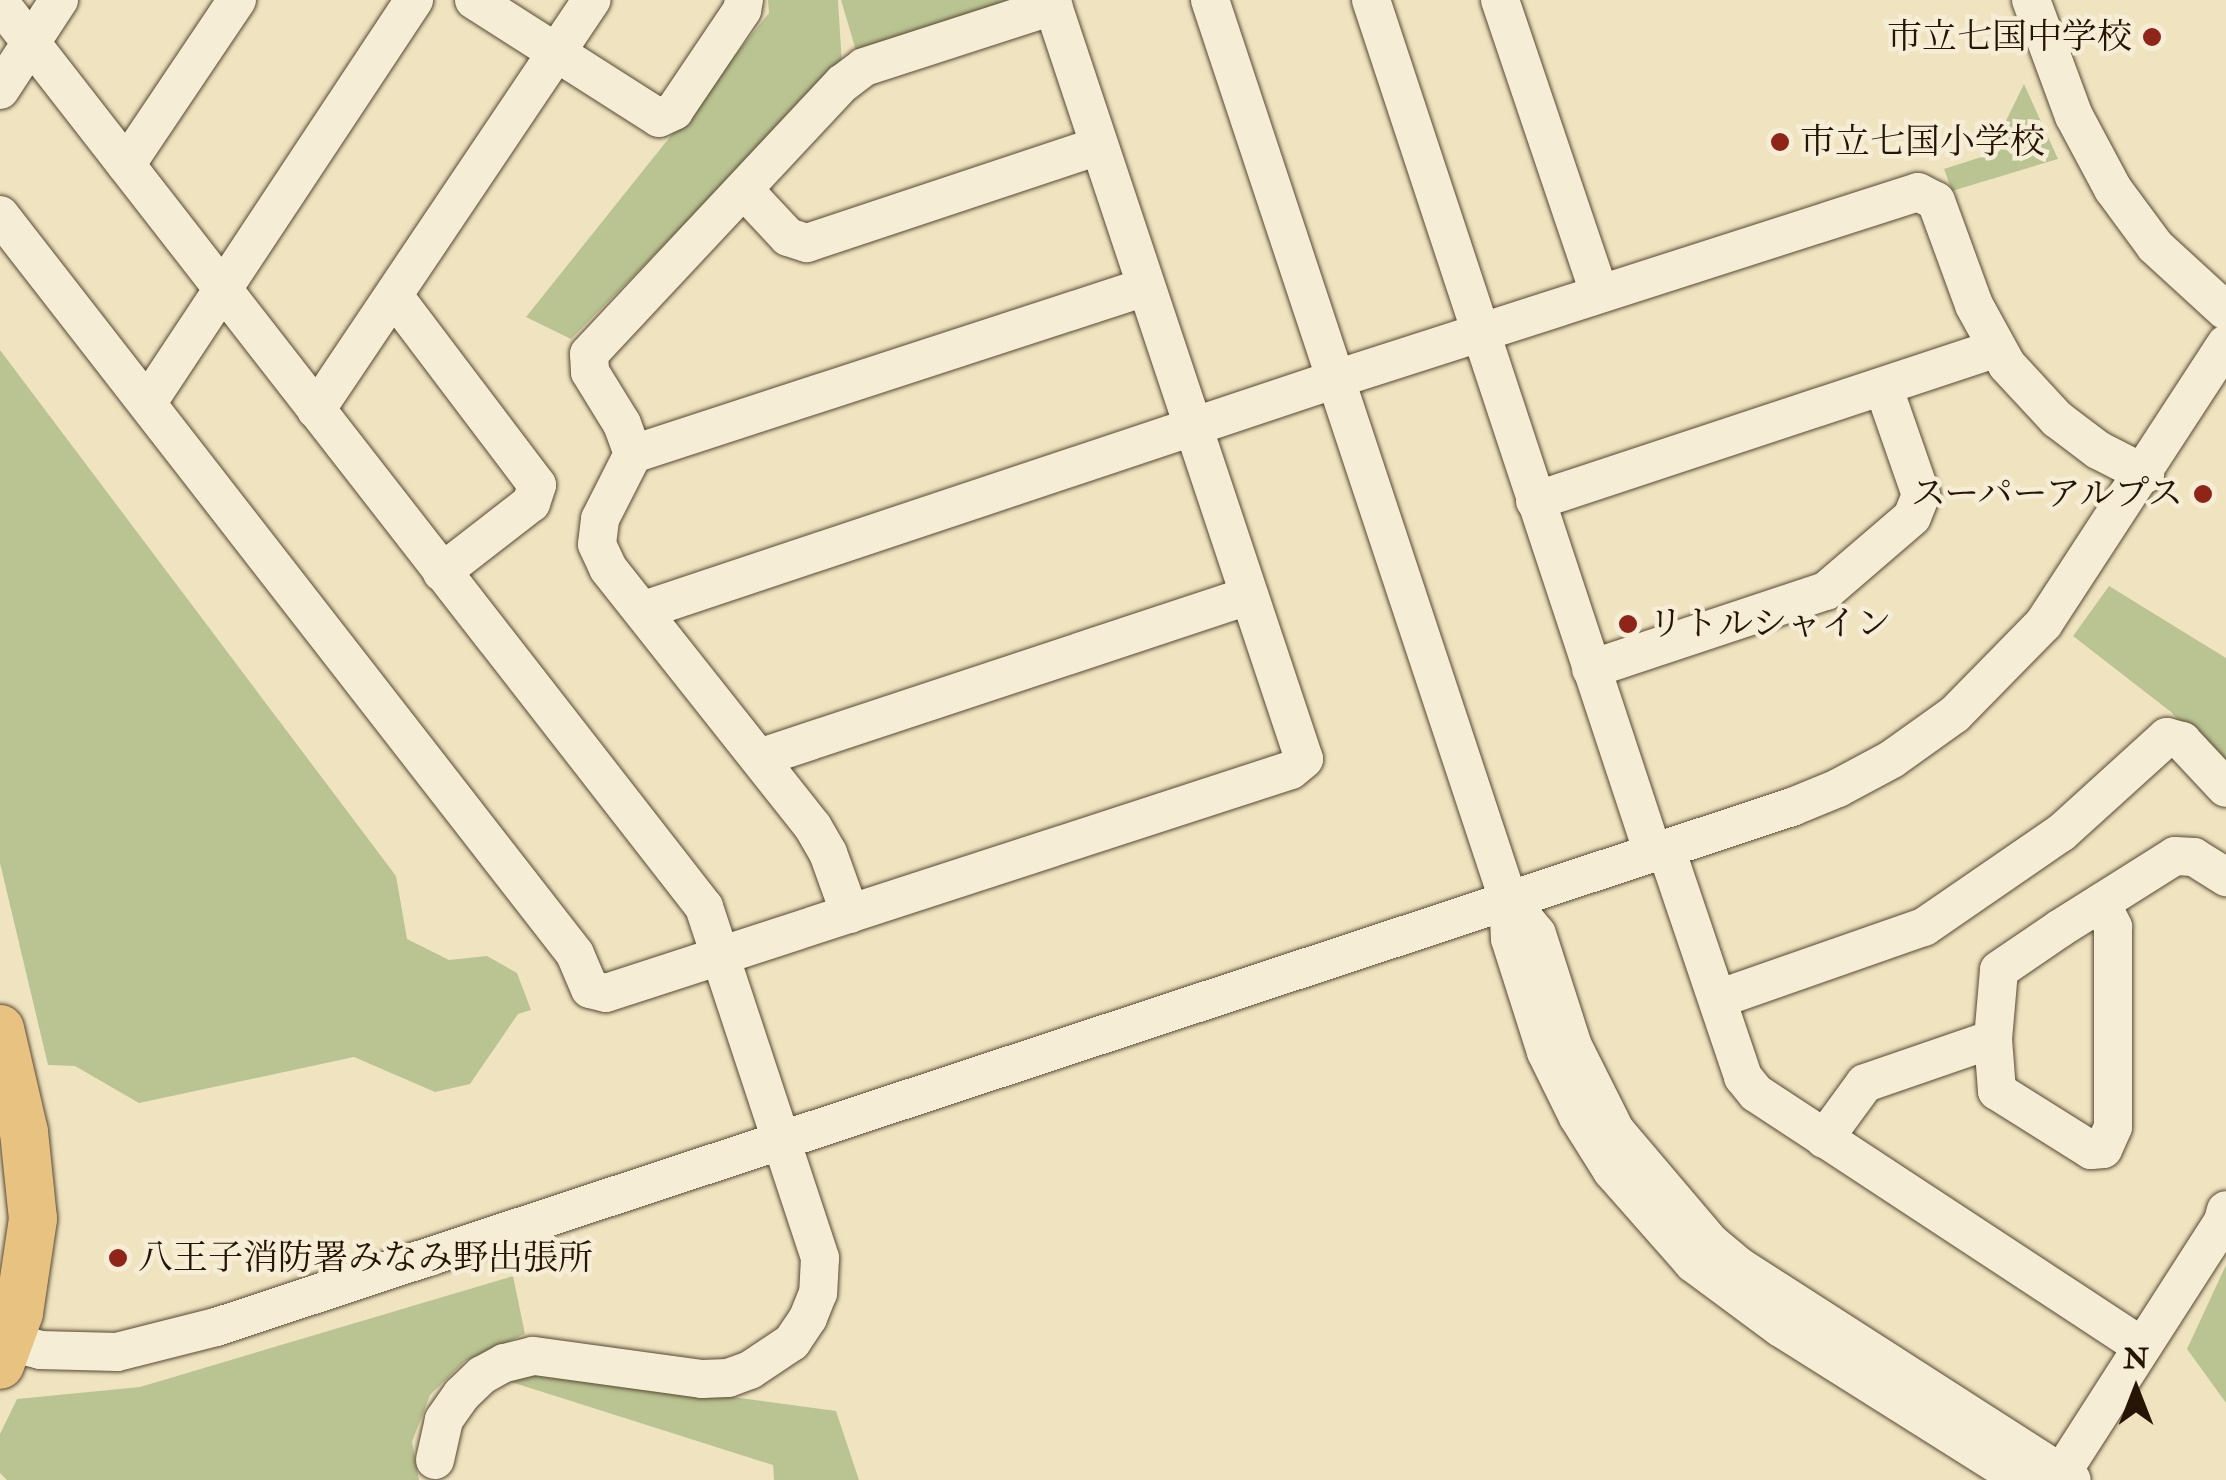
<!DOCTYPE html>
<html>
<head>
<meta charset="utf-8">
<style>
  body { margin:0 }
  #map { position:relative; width:2226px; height:1480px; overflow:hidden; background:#f0e4c0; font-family:"IM FELL Double Pica","Noto Serif JP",serif }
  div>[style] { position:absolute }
  .green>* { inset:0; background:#bac492 }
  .roads { filter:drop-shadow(0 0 2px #584933) drop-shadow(0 0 2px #584933) }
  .minor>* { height:38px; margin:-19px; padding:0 19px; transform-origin:19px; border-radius:19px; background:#f5edd6 }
  .major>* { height:48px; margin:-24px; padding:0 24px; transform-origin:24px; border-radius:24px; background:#e8c280 }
  .dots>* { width:28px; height:28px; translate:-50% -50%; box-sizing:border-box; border:5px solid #f5edd6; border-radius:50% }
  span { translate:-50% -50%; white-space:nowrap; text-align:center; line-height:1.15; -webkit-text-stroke:9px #f5edd6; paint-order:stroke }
  .poi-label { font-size:35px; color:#261504 }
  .right { translate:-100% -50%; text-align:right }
  .left { translate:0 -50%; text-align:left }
  .north { position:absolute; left:2086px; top:1340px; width:100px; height:100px; -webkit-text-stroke:8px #f5edd6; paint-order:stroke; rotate:0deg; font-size:28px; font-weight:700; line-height:40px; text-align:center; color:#261504 }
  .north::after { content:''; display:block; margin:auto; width:35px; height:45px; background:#261504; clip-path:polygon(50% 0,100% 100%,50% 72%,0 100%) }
</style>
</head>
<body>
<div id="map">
  <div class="green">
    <i style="clip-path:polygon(768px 0,838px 0,842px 65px,571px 339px,526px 317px,769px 13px)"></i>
    <i style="clip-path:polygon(841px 0,1026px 0,857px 54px)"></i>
    <i style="clip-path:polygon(2024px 84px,2058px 159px,1952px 191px,1944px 169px,2000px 151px,1999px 135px)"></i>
    <i style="clip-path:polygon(0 350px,396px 876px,407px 939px,449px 960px,487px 956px,517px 973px,531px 1010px,518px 1014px,470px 1084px,435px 1092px,354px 1057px,139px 1103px,75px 1066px,48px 1065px,0 863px)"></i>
    <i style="clip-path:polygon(2109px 586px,2226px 658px,2226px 772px,2171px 712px,2073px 636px)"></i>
    <i style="clip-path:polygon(2226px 1265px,2226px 1403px,2187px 1349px)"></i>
    <i style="clip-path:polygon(513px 1276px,525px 1334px,465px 1361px,430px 1395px,412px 1442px,419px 1480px,7px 1480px,0 1473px,0 1434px,17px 1399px,140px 1387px)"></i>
    <i style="clip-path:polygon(530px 1370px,836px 1411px,859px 1480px,774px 1480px,773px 1465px,508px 1381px)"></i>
  </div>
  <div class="roads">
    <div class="minor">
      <i style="left:474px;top:0;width:219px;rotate:32.5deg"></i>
      <i style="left:659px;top:118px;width:17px;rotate:-25deg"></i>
      <i style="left:674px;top:111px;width:122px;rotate:-56deg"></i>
      <i style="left:742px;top:10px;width:10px;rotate:-79deg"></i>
      <i style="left:1210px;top:0;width:947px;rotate:71.66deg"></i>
      <i style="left:1508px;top:899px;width:40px;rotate:87.1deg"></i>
      <i style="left:1510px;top:939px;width:119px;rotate:72.3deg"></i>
      <i style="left:1546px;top:1052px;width:72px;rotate:63.8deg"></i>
      <i style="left:1578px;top:1117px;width:64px;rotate:57.8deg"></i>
      <i style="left:1612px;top:1171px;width:123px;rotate:48.6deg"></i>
      <i style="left:1693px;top:1263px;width:109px;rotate:36.5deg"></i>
      <i style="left:1781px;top:1328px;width:285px;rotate:32.2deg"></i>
      <i style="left:1371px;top:0;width:898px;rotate:71.71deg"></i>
      <i style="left:1500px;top:0;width:309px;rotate:71.3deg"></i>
      <i style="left:2031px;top:0;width:124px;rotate:69.7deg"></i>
      <i style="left:2074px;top:116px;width:83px;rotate:61.9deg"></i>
      <i style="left:2113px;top:189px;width:71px;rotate:53.6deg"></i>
      <i style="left:2155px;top:246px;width:96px;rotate:42.5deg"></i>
      <i style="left:0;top:3px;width:1146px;rotate:52.09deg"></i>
      <i style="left:704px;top:907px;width:370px;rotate:71.7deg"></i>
      <i style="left:820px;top:1258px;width:35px;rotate:93deg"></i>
      <i style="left:818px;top:1293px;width:27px;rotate:112deg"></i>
      <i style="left:808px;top:1318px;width:29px;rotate:124deg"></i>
      <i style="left:792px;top:1342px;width:50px;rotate:146.3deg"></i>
      <i style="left:750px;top:1370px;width:23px;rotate:160deg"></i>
      <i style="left:728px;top:1378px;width:26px;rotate:178deg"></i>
      <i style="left:702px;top:1379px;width:171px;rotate:-172.2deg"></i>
      <i style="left:533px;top:1356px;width:30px;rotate:166deg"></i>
      <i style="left:504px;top:1363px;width:25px;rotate:151deg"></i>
      <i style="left:482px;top:1375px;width:28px;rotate:136deg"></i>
      <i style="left:462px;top:1394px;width:32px;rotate:125deg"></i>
      <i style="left:444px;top:1420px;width:41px;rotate:102.7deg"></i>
      <i style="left:0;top:90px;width:108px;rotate:-56.8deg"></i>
      <i style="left:126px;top:165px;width:199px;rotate:-56.1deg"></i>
      <i style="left:745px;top:191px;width:63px;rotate:46.9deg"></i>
      <i style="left:788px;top:237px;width:20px;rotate:18deg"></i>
      <i style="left:807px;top:243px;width:308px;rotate:-18.4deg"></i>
      <i style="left:0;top:215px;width:936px;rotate:52.11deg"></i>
      <i style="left:575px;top:954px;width:38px;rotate:67deg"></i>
      <i style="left:590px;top:989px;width:16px;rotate:14deg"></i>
      <i style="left:606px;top:993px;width:720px;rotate:-18.03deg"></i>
      <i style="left:1291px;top:770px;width:17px;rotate:-40deg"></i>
      <i style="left:1304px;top:759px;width:800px;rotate:-108.43deg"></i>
      <i style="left:394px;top:296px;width:237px;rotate:52.9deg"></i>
      <i style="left:537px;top:485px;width:19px;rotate:108deg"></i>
      <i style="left:531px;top:503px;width:113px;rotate:142.2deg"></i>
      <i style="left:148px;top:402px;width:482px;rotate:-56.5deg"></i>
      <i style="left:316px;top:410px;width:494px;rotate:-56.1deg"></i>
      <i style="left:633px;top:454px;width:539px;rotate:-18.06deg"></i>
      <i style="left:1535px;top:501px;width:484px;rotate:-18.3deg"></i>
      <i style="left:644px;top:610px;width:730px;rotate:-18.46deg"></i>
      <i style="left:1336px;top:379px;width:611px;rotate:-17.81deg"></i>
      <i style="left:1918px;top:192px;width:20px;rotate:27deg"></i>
      <i style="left:1936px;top:201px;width:111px;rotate:69.9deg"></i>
      <i style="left:1974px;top:305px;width:68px;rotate:61.2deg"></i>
      <i style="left:2007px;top:365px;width:74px;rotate:47.2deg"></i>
      <i style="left:2057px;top:419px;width:51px;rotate:37.1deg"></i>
      <i style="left:2098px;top:450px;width:53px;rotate:27.1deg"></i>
      <i style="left:1591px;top:669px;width:248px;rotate:-18.4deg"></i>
      <i style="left:1826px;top:591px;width:113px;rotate:-40.7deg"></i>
      <i style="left:1912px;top:517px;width:24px;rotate:-68deg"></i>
      <i style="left:1921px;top:495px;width:115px;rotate:-109.2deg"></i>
      <i style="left:759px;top:758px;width:515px;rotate:-18.33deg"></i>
      <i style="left:1666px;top:849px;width:241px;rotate:71.3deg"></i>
      <i style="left:1743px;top:1077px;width:21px;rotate:51deg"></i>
      <i style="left:1756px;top:1093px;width:459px;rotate:33.3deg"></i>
      <i style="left:1508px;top:899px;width:45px;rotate:50.4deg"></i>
      <i style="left:1537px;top:934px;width:118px;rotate:72.2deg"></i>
      <i style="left:1573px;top:1046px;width:94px;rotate:63.4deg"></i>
      <i style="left:1615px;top:1130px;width:147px;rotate:49.7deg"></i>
      <i style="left:1710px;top:1242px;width:39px;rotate:40deg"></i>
      <i style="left:1740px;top:1267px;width:394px;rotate:32.7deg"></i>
      <i style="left:2101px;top:903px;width:27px;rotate:63deg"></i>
      <i style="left:2113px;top:927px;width:200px;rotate:90deg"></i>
      <i style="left:2113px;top:1127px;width:24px;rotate:114deg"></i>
      <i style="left:2103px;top:1149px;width:12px;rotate:175deg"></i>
      <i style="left:2091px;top:1150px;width:111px;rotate:-147.9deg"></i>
      <i style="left:1997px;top:1091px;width:52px;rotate:-94.4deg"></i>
      <i style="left:1993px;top:1039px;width:69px;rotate:-85deg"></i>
      <i style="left:1999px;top:970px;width:73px;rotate:-34.3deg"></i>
      <i style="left:2059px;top:929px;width:137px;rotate:-32.2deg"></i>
      <i style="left:2175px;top:856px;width:19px;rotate:3deg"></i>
      <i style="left:2194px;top:857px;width:38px;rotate:32deg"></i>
      <i style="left:850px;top:914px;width:65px;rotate:-109.8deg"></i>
      <i style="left:828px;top:853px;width:30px;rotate:-120deg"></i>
      <i style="left:813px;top:827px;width:330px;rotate:-128.4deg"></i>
      <i style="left:608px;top:568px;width:26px;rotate:-115deg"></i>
      <i style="left:597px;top:544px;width:25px;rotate:-83deg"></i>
      <i style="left:600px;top:519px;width:73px;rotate:-63.1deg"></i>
      <i style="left:633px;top:454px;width:32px;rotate:-110deg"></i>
      <i style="left:622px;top:424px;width:61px;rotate:-121.6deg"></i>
      <i style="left:590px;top:372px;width:18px;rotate:-93deg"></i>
      <i style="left:589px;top:354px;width:371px;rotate:-46.9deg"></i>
      <i style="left:843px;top:83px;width:26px;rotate:-37deg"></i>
      <i style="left:864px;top:67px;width:199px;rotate:-17.9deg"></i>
      <i style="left:1718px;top:999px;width:218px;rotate:-19.3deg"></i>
      <i style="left:1924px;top:927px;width:166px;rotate:-34.5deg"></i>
      <i style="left:2061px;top:833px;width:143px;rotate:-42.2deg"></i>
      <i style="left:2167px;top:737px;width:16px;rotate:15deg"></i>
      <i style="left:2182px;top:741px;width:64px;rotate:46.9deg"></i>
      <i style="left:1824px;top:1139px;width:69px;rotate:-53.8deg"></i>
      <i style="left:1865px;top:1083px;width:135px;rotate:-19deg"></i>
      <i style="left:9px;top:1342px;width:32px;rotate:14deg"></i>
      <i style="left:40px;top:1350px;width:77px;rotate:1.5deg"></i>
      <i style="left:117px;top:1352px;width:102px;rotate:-14.2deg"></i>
      <i style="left:216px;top:1327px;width:1660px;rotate:-18.26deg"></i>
      <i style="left:1792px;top:807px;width:50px;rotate:-22.4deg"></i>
      <i style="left:1838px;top:788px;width:61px;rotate:-28.2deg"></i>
      <i style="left:1892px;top:759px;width:77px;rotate:-35.5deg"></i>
      <i style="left:1955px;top:714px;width:127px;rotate:-45.6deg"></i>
      <i style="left:2044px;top:623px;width:333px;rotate:-56.9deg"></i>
      <i style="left:2057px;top:1480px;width:308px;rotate:-57.3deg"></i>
      <i style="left:2223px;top:1221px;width:11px;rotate:-75deg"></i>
    </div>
    <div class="major">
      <i style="left:0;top:1029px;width:106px;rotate:76.9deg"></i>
      <i style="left:24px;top:1132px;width:87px;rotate:84.1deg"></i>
      <i style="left:33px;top:1219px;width:95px;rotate:98.5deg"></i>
      <i style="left:19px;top:1313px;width:55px;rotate:110.1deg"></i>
    </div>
  </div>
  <div class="dots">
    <i style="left:2152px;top:37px;background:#8f2418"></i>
    <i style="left:1780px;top:142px;background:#8f2418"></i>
    <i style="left:2203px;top:494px;background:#8f2418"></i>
    <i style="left:1628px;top:624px;background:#8f2418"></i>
    <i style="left:118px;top:1258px;background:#8f2418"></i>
  </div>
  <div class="poi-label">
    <span class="right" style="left:2132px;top:37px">市立七国中学校</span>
    <span class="left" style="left:1800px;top:142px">市立七国小学校</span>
    <span class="right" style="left:2183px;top:494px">スーパーアルプス</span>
    <span class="left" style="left:1648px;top:624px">リトルシャイン</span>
    <span class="left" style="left:138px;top:1258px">八王子消防署みなみ野出張所</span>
  </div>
  <div class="north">N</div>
</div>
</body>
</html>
